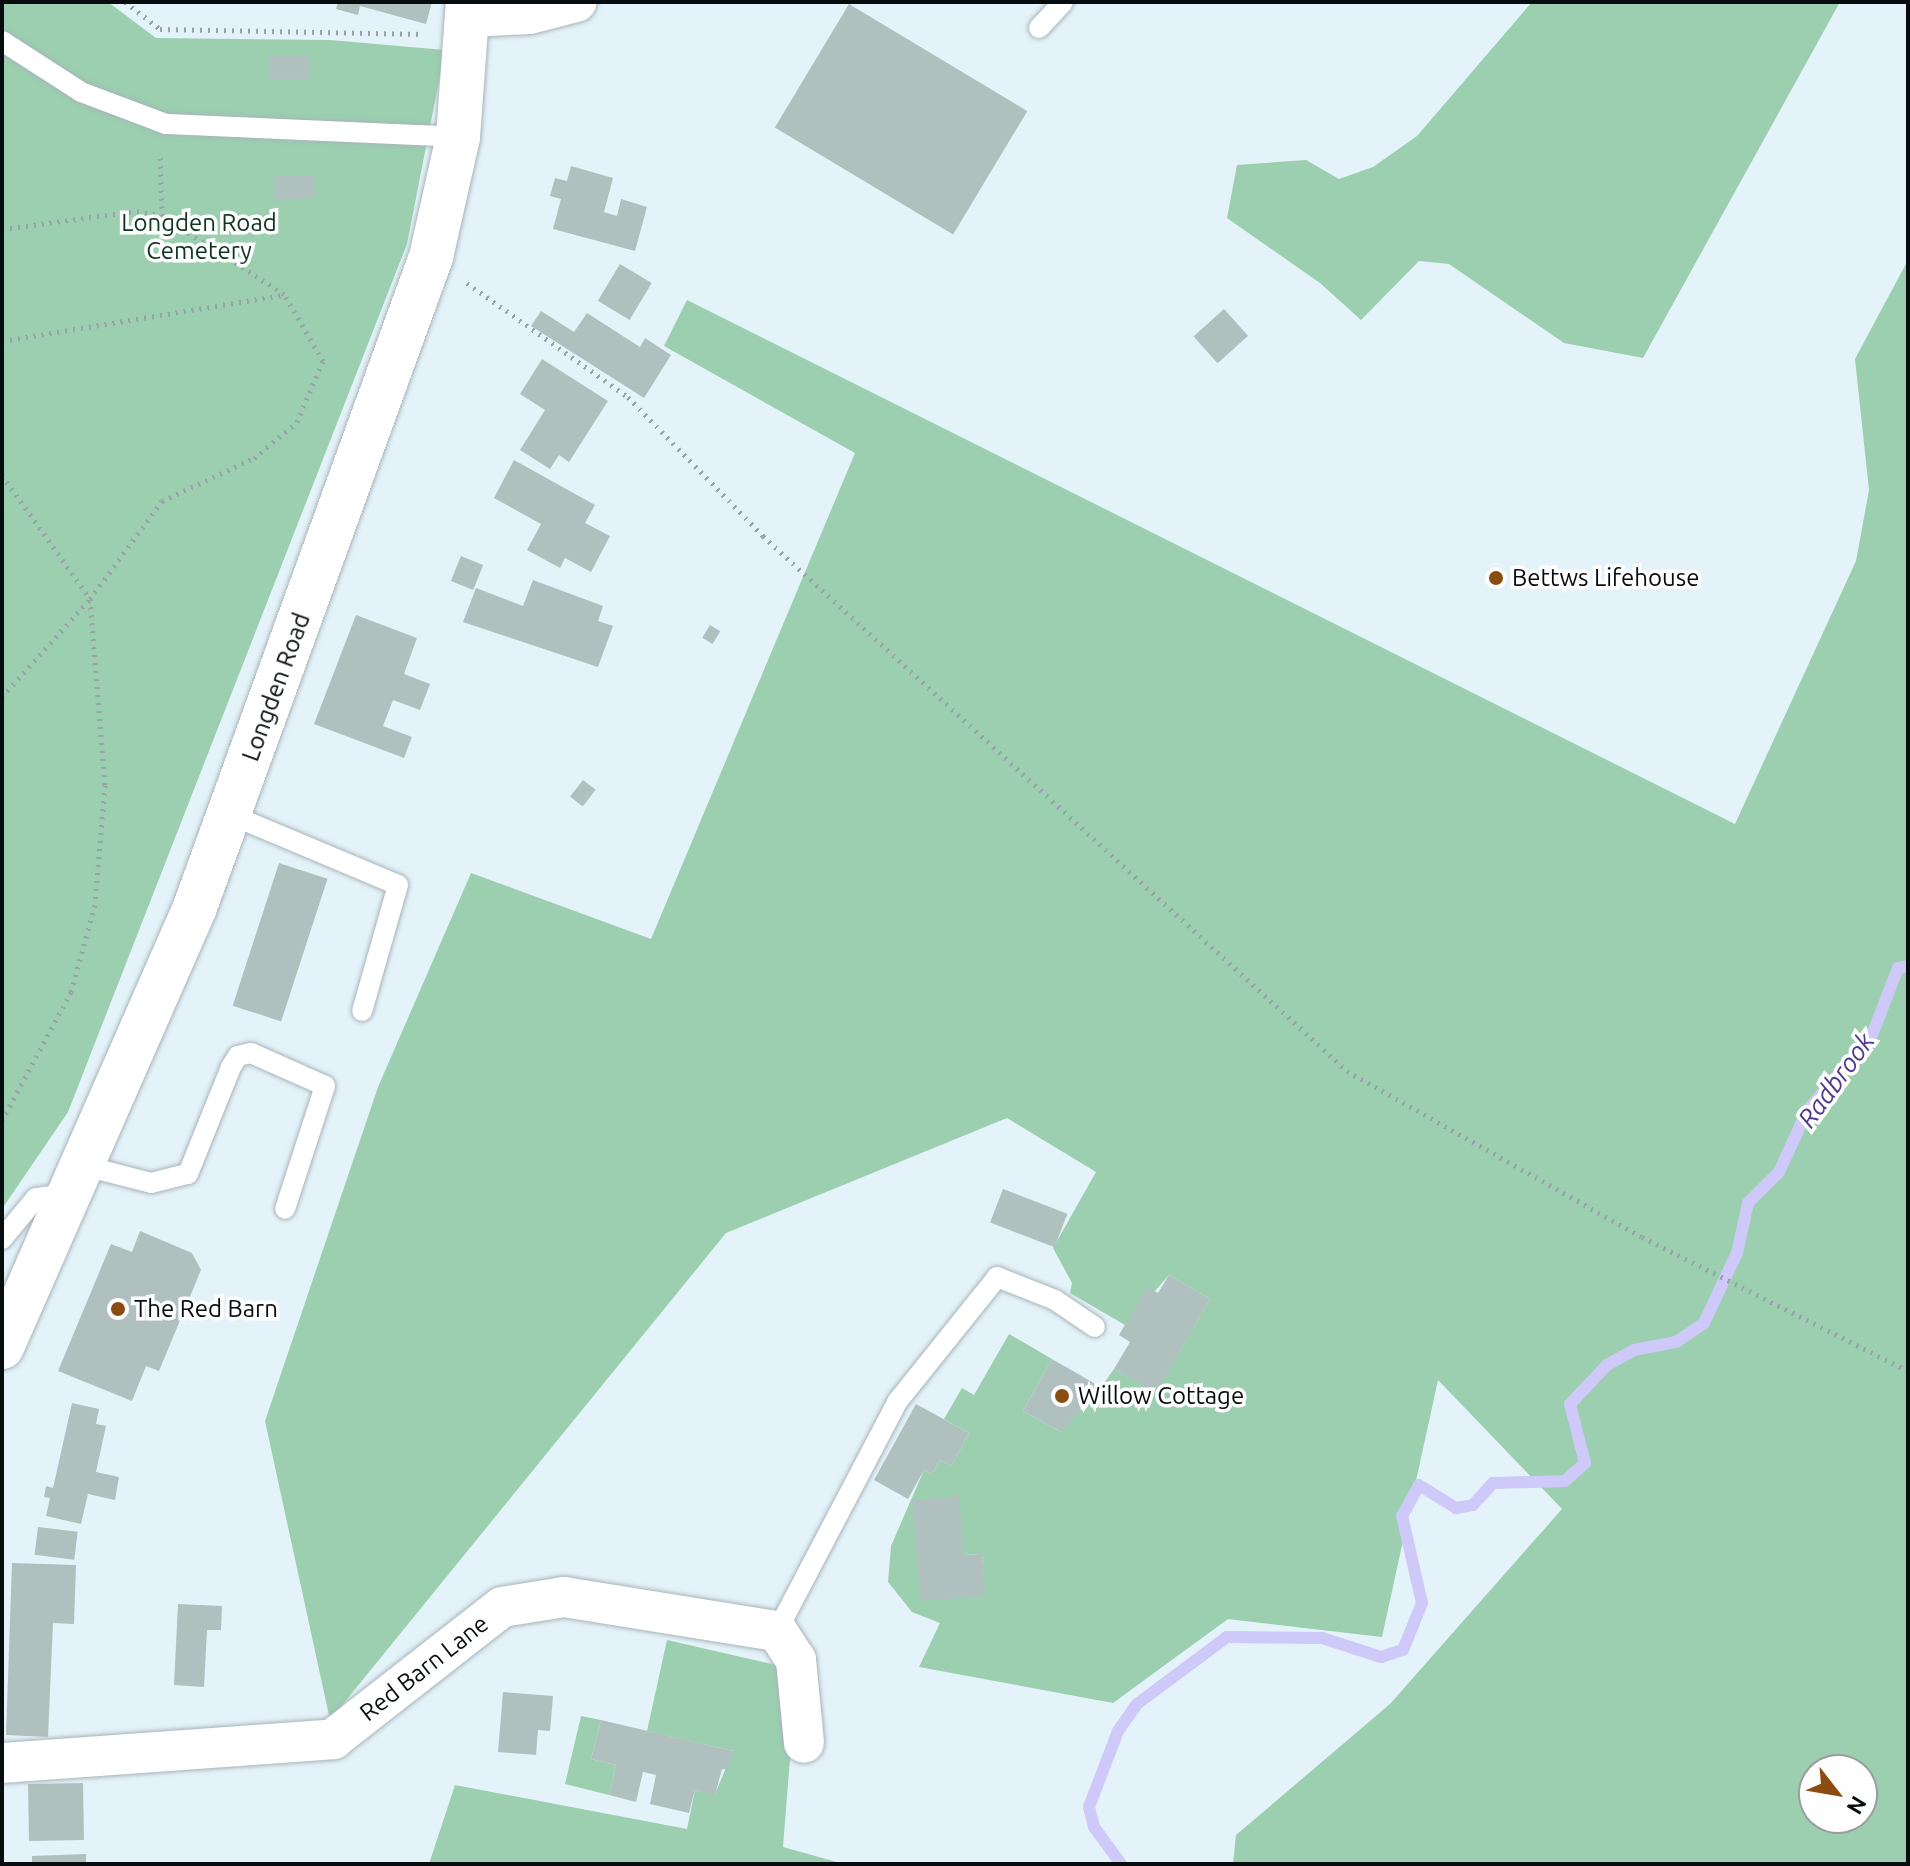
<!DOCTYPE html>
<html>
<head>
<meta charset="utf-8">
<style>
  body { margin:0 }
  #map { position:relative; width:1910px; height:1866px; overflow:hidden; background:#e4f3f9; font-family:Ubuntu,sans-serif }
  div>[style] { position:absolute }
  .green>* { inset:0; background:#9bcfaf }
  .stream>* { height:12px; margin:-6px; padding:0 6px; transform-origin:6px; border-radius:6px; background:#cec9f9 }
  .building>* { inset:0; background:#b0c0be; transform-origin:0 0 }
  .path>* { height:5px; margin-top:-2.5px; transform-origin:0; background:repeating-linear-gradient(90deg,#97a3a8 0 2px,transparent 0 8px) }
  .roads { filter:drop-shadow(0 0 2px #a7b5bb) drop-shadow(0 0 2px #a7b5bb) }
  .service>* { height:20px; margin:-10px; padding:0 10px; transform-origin:10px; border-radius:10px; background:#fff }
  .minor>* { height:40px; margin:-20px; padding:0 20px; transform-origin:20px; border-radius:20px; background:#fff }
  .tertiary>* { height:44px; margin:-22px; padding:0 22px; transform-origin:22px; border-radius:22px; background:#fff }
  .dots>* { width:22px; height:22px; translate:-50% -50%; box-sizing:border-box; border:4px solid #fefefe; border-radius:50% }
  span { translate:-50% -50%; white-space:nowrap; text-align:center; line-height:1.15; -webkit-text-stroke:7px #fefefe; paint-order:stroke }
  .park-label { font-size:24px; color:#0f3521 }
  .poi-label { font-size:24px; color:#070c0e }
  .left { translate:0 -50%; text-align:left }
  .street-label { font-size:24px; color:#070c0e }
  .water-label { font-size:26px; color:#4d3992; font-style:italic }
  .frame { position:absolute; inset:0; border:4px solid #070c0e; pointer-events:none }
  .north { position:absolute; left:1798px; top:1754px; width:80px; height:80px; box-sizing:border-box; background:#fefefe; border:2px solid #9b9d9e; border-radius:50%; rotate:121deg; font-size:22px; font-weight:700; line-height:32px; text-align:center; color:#070c0e }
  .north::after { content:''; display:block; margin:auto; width:28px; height:36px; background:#8a4c0f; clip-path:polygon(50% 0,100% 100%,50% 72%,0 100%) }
</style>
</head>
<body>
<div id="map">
  <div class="green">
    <i style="clip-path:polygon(2px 2px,108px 2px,156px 38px,330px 40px,445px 50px,407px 244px,68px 1112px,2px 1209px)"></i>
    <i style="clip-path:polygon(1532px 2px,1840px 2px,1643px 358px,1564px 343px,1449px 264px,1419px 261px,1361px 320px,1320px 283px,1227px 218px,1237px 165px,1306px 160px,1339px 179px,1373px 167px,1417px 136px)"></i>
    <i style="clip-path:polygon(evenodd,1908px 260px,1908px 1864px,1233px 1864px,1236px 1835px,1390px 1704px,1562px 1509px,1438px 1380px,1382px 1637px,1228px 1619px,1113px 1703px,919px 1667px,940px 1623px,912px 1612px,888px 1582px,891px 1546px,924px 1470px,932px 1474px,940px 1460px,951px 1466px,969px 1433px,944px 1419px,962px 1388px,974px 1395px,1009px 1334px,1052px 1359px,1023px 1411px,1061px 1432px,1076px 1407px,1084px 1411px,1114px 1369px,1156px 1392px,1210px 1299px,1169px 1275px,1125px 1325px,1070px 1293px,1072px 1283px,1053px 1248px,1096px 1172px,1007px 1118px,726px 1233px,330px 1720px,265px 1421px,378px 1087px,471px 873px,651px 939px,855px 453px,664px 346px,687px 300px,1735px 824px,1856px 561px,1869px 490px,1855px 359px,1908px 260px,913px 1500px,964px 1555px,982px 1554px,985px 1596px,913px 1500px,1908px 260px,1814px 1770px,1862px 1770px,1862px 1818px,1814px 1818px,1814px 1770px)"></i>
    <i style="clip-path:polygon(667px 1640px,780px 1666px,793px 1721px,783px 1847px,844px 1864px,429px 1864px,455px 1785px,687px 1829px,695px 1790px,715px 1794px,733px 1751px,647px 1731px)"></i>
    <i style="clip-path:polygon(581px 1716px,601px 1720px,591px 1759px,616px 1765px,609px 1795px,565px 1784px)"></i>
  </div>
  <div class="stream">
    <i style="left:1121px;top:1864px;width:46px;rotate:-126.1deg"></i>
    <i style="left:1094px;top:1827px;width:21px;rotate:-104deg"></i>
    <i style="left:1089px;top:1807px;width:81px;rotate:-69.1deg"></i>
    <i style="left:1118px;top:1731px;width:33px;rotate:-55deg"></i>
    <i style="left:1137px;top:1704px;width:112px;rotate:-36.7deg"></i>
    <i style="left:1227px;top:1637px;width:95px;rotate:0.6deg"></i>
    <i style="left:1322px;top:1638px;width:62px;rotate:17.9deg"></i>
    <i style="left:1381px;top:1657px;width:23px;rotate:-18deg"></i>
    <i style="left:1403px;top:1650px;width:51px;rotate:-68deg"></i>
    <i style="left:1422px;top:1603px;width:89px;rotate:-102.9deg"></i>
    <i style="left:1402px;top:1516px;width:35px;rotate:-61deg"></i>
    <i style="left:1419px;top:1485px;width:44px;rotate:31.9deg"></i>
    <i style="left:1456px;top:1508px;width:17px;rotate:-10deg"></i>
    <i style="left:1473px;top:1505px;width:30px;rotate:-48deg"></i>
    <i style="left:1493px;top:1483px;width:72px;rotate:-1.6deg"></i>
    <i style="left:1565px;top:1481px;width:27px;rotate:-42deg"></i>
    <i style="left:1585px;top:1463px;width:61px;rotate:-104.3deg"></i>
    <i style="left:1570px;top:1404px;width:54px;rotate:-46.5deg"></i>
    <i style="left:1607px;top:1365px;width:31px;rotate:-29deg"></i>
    <i style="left:1634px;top:1350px;width:43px;rotate:-10.8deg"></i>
    <i style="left:1676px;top:1342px;width:34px;rotate:-34deg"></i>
    <i style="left:1704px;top:1323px;width:77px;rotate:-64.8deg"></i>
    <i style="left:1737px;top:1253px;width:51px;rotate:-77.6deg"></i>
    <i style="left:1748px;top:1203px;width:44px;rotate:-45deg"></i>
    <i style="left:1779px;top:1172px;width:67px;rotate:-65.3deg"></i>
    <i style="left:1807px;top:1111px;width:100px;rotate:-49.5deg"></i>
    <i style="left:1872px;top:1035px;width:72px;rotate:-68.8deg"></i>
    <i style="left:1898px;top:968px;width:10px;rotate:-11deg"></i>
  </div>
  <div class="building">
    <i style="clip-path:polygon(338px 2px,432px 2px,426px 24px,360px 6px,358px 15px,336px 9px)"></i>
    <i style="left:849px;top:4px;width:208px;height:144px;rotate:31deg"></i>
    <i style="left:310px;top:56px;width:23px;height:41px;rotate:90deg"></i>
    <i style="clip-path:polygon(571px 166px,613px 178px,604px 212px,617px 216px,621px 199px,647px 207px,635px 251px,553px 229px,561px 199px,550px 196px,555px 178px,567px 181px)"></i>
    <i style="left:314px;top:175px;width:23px;height:40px;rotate:88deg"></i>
    <i style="left:620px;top:264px;width:37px;height:43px;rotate:31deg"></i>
    <i style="left:1224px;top:309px;width:36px;height:41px;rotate:48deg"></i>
    <i style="clip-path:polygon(541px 311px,574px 332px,587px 313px,640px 347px,645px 338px,671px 355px,644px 398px,531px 326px)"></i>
    <i style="clip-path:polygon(542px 359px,608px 401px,569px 462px,559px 455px,550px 469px,520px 450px,545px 410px,520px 394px)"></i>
    <i style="clip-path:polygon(514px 460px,595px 505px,585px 523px,610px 536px,591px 572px,565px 558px,560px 568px,527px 550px,541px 524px,494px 498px)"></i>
    <i style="left:461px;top:556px;width:24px;height:27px;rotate:22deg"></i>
    <i style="clip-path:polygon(533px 580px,603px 606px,598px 621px,613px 626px,598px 667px,463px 622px,476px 588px,523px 606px)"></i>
    <i style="clip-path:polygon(356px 615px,417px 638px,404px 674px,430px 684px,420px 710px,393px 700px,383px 726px,412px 737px,404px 758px,314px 724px)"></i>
    <i style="left:710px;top:625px;width:12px;height:15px;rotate:31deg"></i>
    <i style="left:583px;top:780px;width:16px;height:21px;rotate:38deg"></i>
    <i style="left:279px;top:863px;width:51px;height:150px;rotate:18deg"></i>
    <i style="left:1003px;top:1189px;width:69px;height:36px;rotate:21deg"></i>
    <i style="clip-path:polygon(140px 1231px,192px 1253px,201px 1270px,159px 1371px,146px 1366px,132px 1401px,58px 1371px,111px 1244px,132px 1252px)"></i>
    <i style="clip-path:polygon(1169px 1275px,1210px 1299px,1156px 1393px,1114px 1369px,1130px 1342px,1119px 1335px,1147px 1287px,1158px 1293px)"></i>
    <i style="clip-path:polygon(1052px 1359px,1099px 1386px,1061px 1432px,1023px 1411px)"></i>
    <i style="clip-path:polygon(72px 1403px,99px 1409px,96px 1424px,106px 1426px,96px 1472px,119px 1477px,115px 1500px,88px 1494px,81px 1524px,46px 1516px,50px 1498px,44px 1497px,46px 1486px,53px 1488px)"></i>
    <i style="clip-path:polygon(916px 1404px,969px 1433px,951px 1466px,940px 1460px,932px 1474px,924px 1470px,908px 1499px,874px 1480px)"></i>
    <i style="clip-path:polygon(959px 1496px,964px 1555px,982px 1554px,986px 1596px,921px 1601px,912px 1500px)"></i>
    <i style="left:38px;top:1527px;width:40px;height:28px;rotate:7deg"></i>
    <i style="clip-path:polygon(12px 1563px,76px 1565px,74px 1624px,53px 1623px,48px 1737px,6px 1735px)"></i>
    <i style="clip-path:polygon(178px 1604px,222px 1606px,221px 1630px,207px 1630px,204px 1687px,174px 1685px)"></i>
    <i style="clip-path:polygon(503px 1692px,553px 1696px,550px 1731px,538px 1730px,536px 1755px,498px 1752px)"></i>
    <i style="clip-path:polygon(601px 1720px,733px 1751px,728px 1770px,722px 1769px,715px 1795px,695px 1790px,689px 1813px,650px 1804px,656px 1775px,643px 1772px,636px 1802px,609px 1795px,616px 1765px,591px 1759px)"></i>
    <i style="left:83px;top:1783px;width:57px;height:55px;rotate:89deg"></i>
    <i style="clip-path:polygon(86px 1854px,86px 1864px,32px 1864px,32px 1856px)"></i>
  </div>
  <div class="path">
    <i style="left:125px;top:2px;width:44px;rotate:37.6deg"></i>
    <i style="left:160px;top:29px;width:263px;rotate:1.1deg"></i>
    <i style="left:2px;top:229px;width:136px;rotate:-7.6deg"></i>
    <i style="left:137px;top:211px;width:25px;rotate:11deg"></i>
    <i style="left:162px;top:216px;width:63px;rotate:-91.8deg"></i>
    <i style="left:467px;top:283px;width:197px;rotate:35.3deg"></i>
    <i style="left:628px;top:397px;width:194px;rotate:45.8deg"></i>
    <i style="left:763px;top:536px;width:792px;rotate:42.49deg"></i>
    <i style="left:1347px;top:1071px;width:338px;rotate:29.4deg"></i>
    <i style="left:1642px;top:1237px;width:298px;rotate:26.7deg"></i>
    <i style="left:2px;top:341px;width:285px;rotate:-9.3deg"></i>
    <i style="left:2px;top:475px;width:152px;rotate:54.6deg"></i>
    <i style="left:90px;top:599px;width:187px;rotate:85.4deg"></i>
    <i style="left:105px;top:785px;width:120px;rotate:94.8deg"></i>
    <i style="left:95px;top:905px;width:90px;rotate:105.4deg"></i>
    <i style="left:71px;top:992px;width:145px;rotate:118.3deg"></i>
    <i style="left:2px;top:697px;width:132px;rotate:-48.1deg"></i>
    <i style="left:90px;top:599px;width:122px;rotate:-53.7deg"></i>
    <i style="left:162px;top:501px;width:102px;rotate:-25.1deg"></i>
    <i style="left:254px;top:458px;width:56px;rotate:-39.9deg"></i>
    <i style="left:297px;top:422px;width:66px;rotate:-66.9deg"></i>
    <i style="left:323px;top:361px;width:78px;rotate:-120.2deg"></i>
    <i style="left:284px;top:294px;width:145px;rotate:-147.4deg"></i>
  </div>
  <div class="roads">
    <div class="service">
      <i style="left:1039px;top:28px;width:35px;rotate:-47deg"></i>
      <i style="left:2px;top:41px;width:94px;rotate:32.8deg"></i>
      <i style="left:81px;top:92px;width:91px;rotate:20.6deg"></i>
      <i style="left:166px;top:124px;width:292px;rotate:2.5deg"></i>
      <i style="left:229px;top:814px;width:183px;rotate:22.8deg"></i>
      <i style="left:398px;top:885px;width:131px;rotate:105.9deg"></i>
      <i style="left:85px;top:1166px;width:68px;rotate:14.4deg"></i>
      <i style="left:151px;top:1183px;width:38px;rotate:-14deg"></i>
      <i style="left:188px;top:1174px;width:115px;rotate:-68.1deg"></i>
      <i style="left:231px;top:1067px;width:13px;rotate:-58deg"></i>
      <i style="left:238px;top:1056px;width:13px;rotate:-13deg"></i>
      <i style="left:251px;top:1053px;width:81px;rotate:24deg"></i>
      <i style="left:325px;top:1086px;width:129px;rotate:108deg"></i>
      <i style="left:2px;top:1239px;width:53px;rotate:-50.3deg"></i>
      <i style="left:36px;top:1198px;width:35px;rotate:-7deg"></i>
      <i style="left:777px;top:1631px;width:259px;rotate:-62.3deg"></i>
      <i style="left:897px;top:1402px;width:160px;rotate:-51.3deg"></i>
      <i style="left:997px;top:1277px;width:62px;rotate:21.6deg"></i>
      <i style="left:1055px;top:1300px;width:48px;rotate:34deg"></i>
    </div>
    <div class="minor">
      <i style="left:469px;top:17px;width:60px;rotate:-2.9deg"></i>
      <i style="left:529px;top:14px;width:49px;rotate:-14.3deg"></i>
      <i style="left:2px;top:1763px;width:332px;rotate:-4.1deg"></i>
      <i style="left:333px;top:1739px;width:214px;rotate:-38deg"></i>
      <i style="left:502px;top:1607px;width:63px;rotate:-9.2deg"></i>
      <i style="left:564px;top:1597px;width:216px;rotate:9.1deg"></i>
      <i style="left:777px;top:1631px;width:35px;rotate:57deg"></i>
      <i style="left:796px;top:1660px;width:83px;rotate:84.5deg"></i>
    </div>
    <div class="tertiary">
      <i style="left:2px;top:1347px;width:480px;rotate:-66.3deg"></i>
      <i style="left:195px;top:907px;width:692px;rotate:-70.05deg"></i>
      <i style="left:431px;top:257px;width:123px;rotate:-77.3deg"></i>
      <i style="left:458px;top:137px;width:135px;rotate:-85.8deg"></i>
    </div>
  </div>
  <div class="dots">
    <i style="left:1496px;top:578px;background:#8a4c0f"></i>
    <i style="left:118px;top:1309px;background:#8a4c0f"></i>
    <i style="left:1062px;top:1396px;background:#8a4c0f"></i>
  </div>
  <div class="park-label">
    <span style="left:199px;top:237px">Longden Road<br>Cemetery</span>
  </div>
  <div class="poi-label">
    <span class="left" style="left:1512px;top:578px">Bettws Lifehouse</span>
    <span class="left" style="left:134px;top:1309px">The Red Barn</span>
    <span class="left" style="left:1078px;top:1396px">Willow Cottage</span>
  </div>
  <div class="street-label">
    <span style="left:276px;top:687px;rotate:-70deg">Longden Road</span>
    <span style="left:424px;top:1668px;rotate:-38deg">Red Barn Lane</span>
  </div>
  <div class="water-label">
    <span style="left:1836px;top:1080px;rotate:-54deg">Radbrook</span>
  </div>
  <div class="frame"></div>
  <div class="north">N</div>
</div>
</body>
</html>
